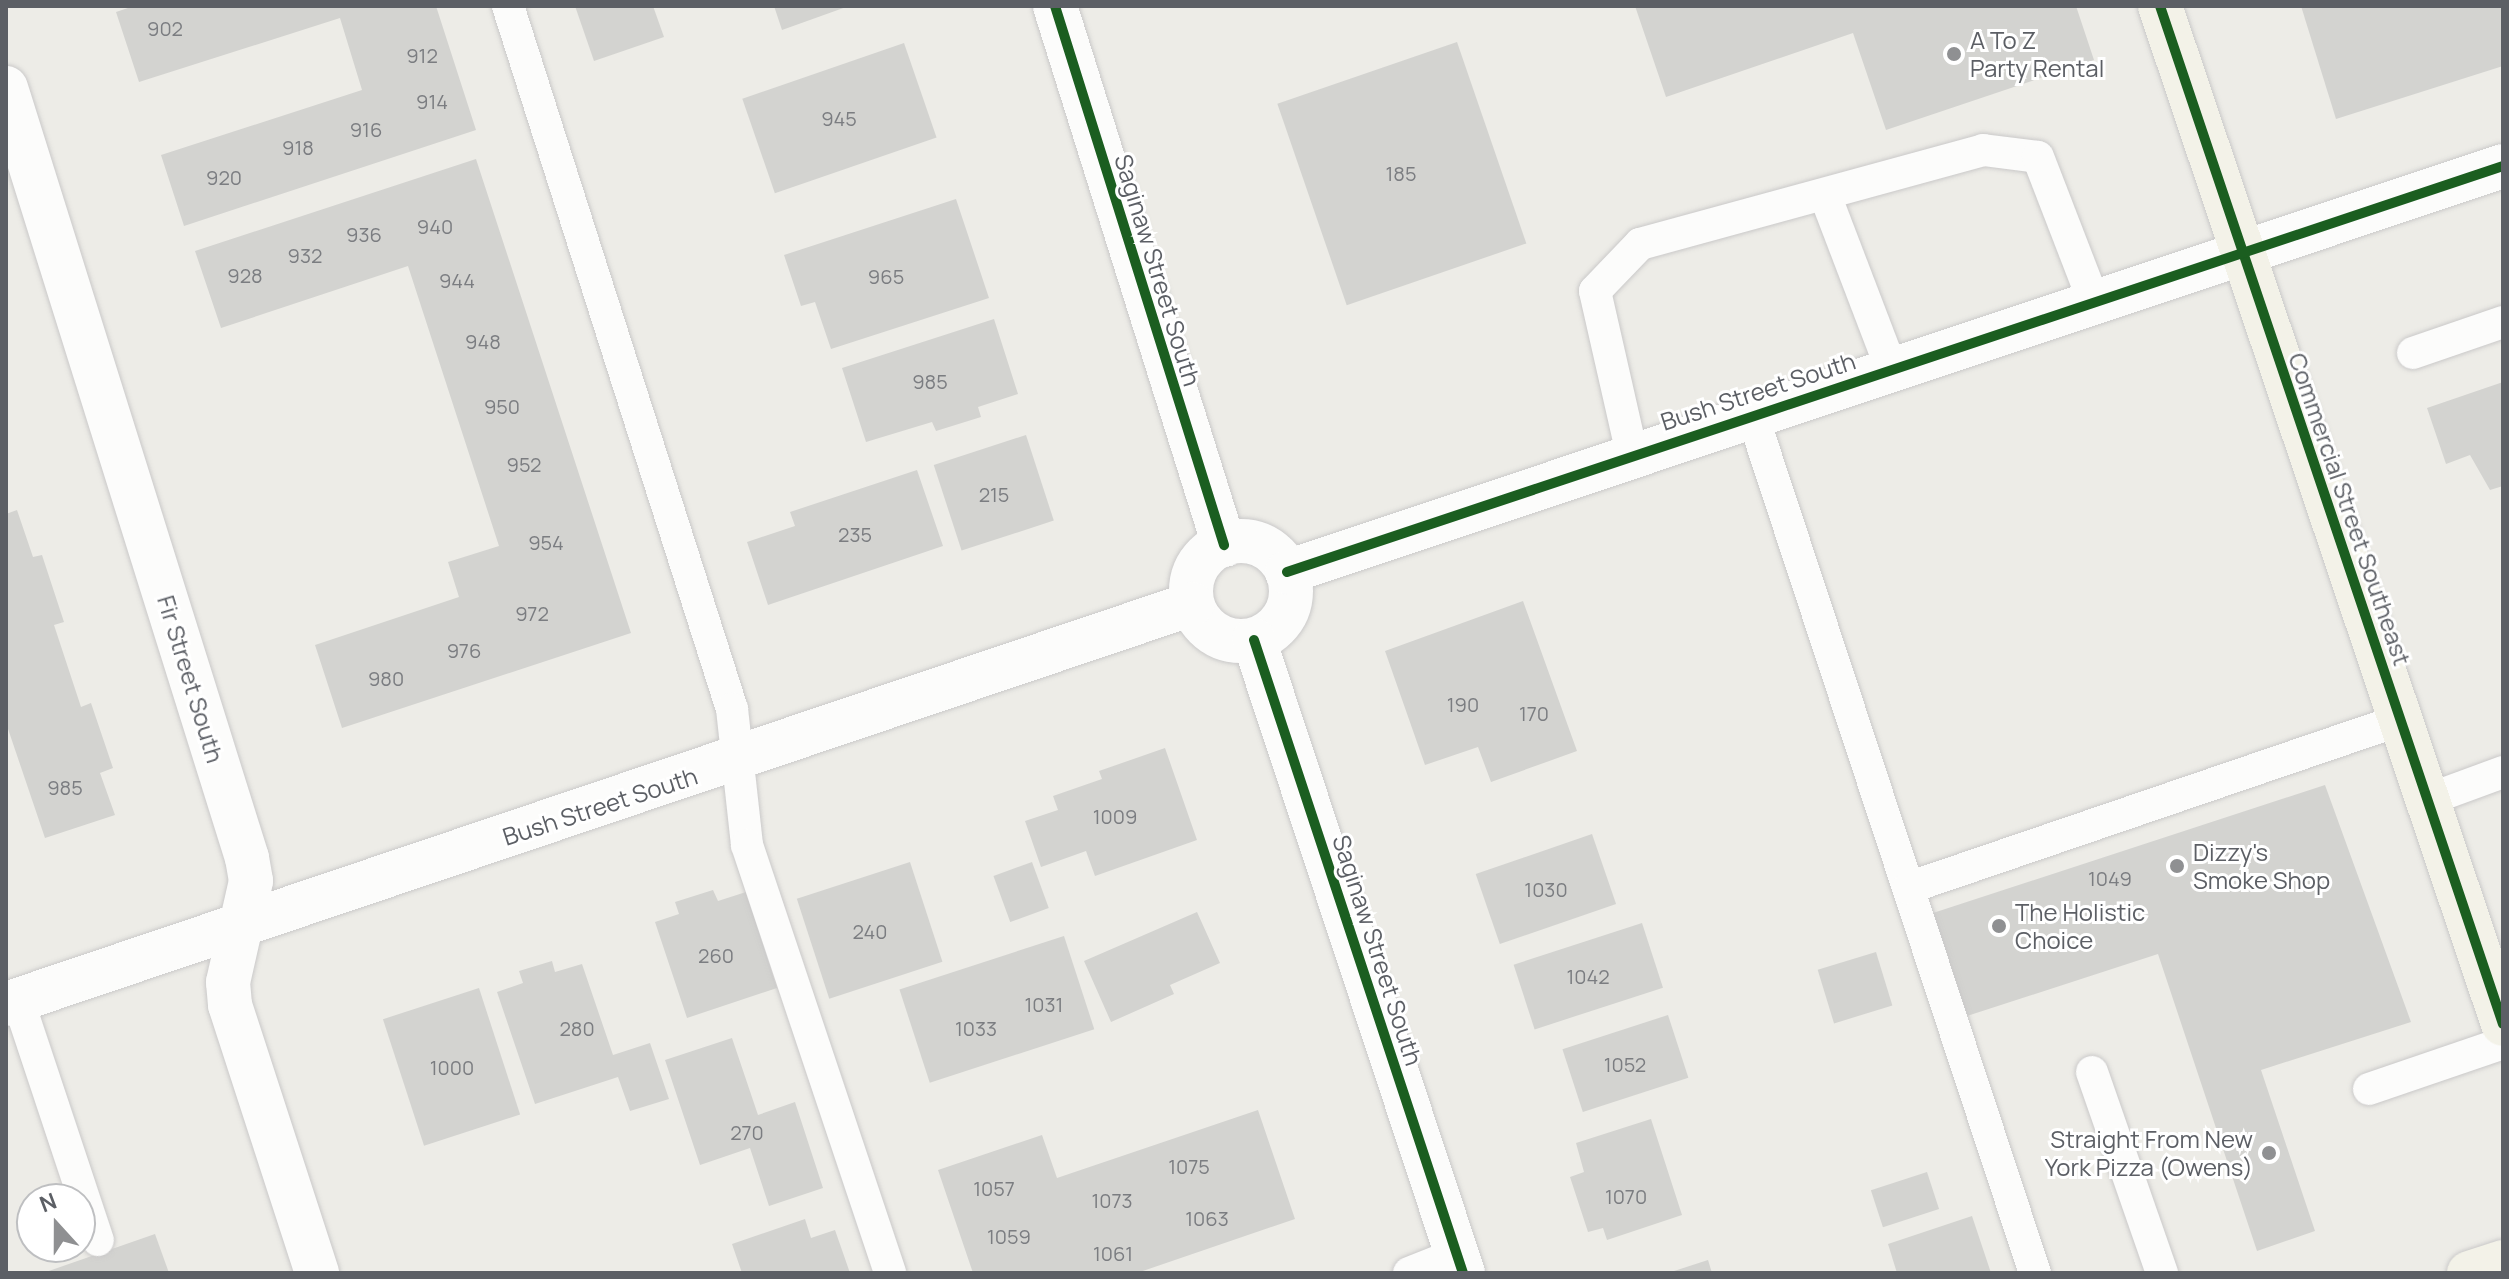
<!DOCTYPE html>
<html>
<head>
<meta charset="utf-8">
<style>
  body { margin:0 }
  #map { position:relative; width:2509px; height:1279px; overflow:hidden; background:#edece7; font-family:Manrope,sans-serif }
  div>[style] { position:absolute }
  .building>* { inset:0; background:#d3d3d0; transform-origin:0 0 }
  .roads { filter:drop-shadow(0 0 2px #cac9c9) drop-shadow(0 0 2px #cac9c9) }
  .lane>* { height:32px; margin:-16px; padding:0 16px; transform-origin:16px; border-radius:16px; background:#fcfcfb }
  .street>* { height:44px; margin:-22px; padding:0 22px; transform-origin:22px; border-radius:22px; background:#fcfcfb }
  .street>.ring { margin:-22px; padding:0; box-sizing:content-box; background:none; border:44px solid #fcfcfb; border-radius:50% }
  .primary>* { height:44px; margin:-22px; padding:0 22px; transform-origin:22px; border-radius:22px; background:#f3f2e8 }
  .cycleway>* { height:10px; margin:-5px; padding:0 5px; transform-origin:5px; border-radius:5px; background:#1b5e20 }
  .dots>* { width:22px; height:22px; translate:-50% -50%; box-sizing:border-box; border:4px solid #fff; border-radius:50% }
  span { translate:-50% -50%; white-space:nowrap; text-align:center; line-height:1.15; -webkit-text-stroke:6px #fff; paint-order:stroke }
  .number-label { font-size:20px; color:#7b7d81 }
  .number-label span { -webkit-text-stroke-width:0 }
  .poi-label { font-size:24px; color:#5c5f65 }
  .left { translate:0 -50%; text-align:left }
  .right { translate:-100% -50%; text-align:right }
  .street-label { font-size:24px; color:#5c5f65 }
  .frame { position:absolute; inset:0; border:8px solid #5c5f65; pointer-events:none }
  .north { position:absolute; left:16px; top:1183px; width:80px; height:80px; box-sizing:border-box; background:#fff; border:2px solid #bebfc1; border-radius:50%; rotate:339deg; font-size:22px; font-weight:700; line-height:32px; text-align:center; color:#5c5f65 }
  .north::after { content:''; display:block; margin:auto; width:28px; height:36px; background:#8f9092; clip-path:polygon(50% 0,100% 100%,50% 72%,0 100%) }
</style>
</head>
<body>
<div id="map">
  <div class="building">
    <i style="clip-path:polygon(134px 6px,436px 6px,476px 130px,184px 226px,161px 155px,362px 90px,340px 18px,139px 82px,116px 12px)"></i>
    <i style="clip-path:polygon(575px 6px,653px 6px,664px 37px,594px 61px)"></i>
    <i style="clip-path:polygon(774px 6px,849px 6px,782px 30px)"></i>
    <i style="clip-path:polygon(1635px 6px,2076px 6px,2094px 60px,1886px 130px,1853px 33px,1666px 97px)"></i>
    <i style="clip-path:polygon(2301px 6px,2503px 6px,2503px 66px,2336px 119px)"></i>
    <i style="left:1457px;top:42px;width:213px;height:190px;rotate:71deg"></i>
    <i style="left:904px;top:43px;width:100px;height:171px;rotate:71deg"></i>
    <i style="clip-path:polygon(476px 159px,631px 633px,342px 728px,315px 645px,459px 597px,448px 562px,499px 546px,408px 266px,221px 328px,195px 251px)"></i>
    <i style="clip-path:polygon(956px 199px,989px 298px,831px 349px,815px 302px,801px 306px,784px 255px)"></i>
    <i style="clip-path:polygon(994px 319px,1018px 394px,978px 407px,981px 417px,936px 431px,932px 422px,866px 442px,842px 368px)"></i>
    <i style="clip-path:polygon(2503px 382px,2503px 486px,2490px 490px,2470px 455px,2446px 464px,2427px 408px)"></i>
    <i style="left:1026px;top:435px;width:90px;height:97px;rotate:72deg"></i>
    <i style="clip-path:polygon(917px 470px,943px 546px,768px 605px,747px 542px,795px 526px,790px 512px)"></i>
    <i style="clip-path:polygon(17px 510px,33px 557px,42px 555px,64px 622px,54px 625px,81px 707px,91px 703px,113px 768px,100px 773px,115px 815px,45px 838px,6px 723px,6px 514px)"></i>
    <i style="clip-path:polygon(1523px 601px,1577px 751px,1491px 782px,1478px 747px,1425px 765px,1385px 651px)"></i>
    <i style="clip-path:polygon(1165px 748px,1197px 840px,1095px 876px,1086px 851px,1041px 867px,1025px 821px,1058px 810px,1053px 796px,1102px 779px,1099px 771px)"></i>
    <i style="clip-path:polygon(2325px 785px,2411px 1022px,2261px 1070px,2315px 1231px,2257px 1251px,2158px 954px,1967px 1016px,1933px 913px)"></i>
    <i style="left:1592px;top:834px;width:74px;height:123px;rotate:71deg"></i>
    <i style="left:910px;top:862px;width:105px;height:119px;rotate:72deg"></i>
    <i style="left:1032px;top:862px;width:49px;height:41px;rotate:70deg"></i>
    <i style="clip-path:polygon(713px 890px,718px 901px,746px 892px,777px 988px,687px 1018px,655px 922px,679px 914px,675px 902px)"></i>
    <i style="clip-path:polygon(1197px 912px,1220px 963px,1170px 985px,1174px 994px,1111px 1022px,1084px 961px)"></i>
    <i style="left:1642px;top:923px;width:68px;height:135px;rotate:72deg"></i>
    <i style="left:1064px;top:936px;width:98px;height:173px;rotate:72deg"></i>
    <i style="left:1876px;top:952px;width:56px;height:61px;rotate:73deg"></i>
    <i style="clip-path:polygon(552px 961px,555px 972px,582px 964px,613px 1055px,650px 1043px,669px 1099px,630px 1111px,618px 1077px,535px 1104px,497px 992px,523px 983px,519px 971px)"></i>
    <i style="left:479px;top:988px;width:133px;height:101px;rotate:72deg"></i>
    <i style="left:1668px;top:1015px;width:66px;height:111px;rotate:72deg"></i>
    <i style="clip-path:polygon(732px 1038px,758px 1115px,795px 1102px,823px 1188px,769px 1206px,750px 1148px,700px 1165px,665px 1060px)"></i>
    <i style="clip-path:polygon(1258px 1110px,1295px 1219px,1137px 1273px,973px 1273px,938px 1170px,1042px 1135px,1057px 1178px)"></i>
    <i style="clip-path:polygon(1651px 1119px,1682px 1215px,1607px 1240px,1603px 1228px,1588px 1232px,1570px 1177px,1584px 1172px,1576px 1143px)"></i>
    <i style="left:1927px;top:1172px;width:39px;height:59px;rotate:72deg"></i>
    <i style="clip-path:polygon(1972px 1216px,1991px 1273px,1897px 1273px,1888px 1244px)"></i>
    <i style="clip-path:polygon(805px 1219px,811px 1238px,835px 1230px,850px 1273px,742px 1273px,732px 1244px)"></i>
    <i style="clip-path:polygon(155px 1234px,169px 1273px,43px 1273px)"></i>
    <i style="clip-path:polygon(1708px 1260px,1712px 1273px,1671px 1273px,1671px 1272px)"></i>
  </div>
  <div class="roads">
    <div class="lane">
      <i style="left:508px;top:6px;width:738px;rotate:72.33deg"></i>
      <i style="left:732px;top:709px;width:137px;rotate:83.7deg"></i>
      <i style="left:747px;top:845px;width:451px;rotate:71.5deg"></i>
      <i style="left:1825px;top:195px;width:185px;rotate:69.1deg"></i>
      <i style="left:2413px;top:353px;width:95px;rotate:-19deg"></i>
      <i style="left:1752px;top:414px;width:904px;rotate:71.77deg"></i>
      <i style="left:1632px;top:454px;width:167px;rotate:-102.8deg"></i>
      <i style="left:1595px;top:291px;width:65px;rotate:-46.2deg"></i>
      <i style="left:1640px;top:244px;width:356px;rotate:-15.3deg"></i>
      <i style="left:1983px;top:150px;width:55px;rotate:7.3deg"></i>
      <i style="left:2038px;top:157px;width:155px;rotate:68.9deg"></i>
      <i style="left:2427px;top:800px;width:81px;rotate:-20.2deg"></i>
      <i style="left:1908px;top:888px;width:520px;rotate:-18.85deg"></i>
      <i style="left:18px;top:1000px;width:253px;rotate:71.6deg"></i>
      <i style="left:2092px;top:1072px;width:213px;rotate:70.8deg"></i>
      <i style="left:2369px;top:1089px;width:142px;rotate:-18.9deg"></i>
      <i style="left:1409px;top:1273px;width:52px;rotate:-21.6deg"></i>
    </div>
    <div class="street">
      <i style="left:1055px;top:6px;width:565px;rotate:72.59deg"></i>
      <i style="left:6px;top:88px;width:807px;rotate:72.62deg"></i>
      <i style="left:247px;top:858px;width:23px;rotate:80deg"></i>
      <i style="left:251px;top:881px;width:104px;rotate:102.8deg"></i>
      <i style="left:228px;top:982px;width:23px;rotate:85deg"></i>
      <i style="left:230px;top:1005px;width:282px;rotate:72deg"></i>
      <i class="ring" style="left:1191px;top:541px;width:56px;height:56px"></i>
      <i style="left:1287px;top:572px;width:1282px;rotate:-18.46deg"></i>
      <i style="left:1254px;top:640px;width:667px;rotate:71.73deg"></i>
      <i style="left:6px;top:1004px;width:1252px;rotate:-18.64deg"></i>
    </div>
    <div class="primary">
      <i style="left:2160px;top:6px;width:1074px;rotate:71.38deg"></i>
      <i style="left:2469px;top:1273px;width:36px;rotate:-18deg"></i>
    </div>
  </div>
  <div class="cycleway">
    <i style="left:1055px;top:6px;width:565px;rotate:72.59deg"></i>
    <i style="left:2160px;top:6px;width:1074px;rotate:71.38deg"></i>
    <i style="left:1287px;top:572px;width:1282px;rotate:-18.46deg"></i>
    <i style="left:1254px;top:640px;width:667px;rotate:71.73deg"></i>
  </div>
  <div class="dots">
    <i style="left:1954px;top:54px;background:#8f9092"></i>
    <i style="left:2177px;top:866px;background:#8f9092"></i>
    <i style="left:1999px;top:926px;background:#8f9092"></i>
    <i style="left:2269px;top:1153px;background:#8f9092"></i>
  </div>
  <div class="number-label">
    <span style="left:165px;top:28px">902</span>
    <span style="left:422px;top:55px">912</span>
    <span style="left:432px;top:101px">914</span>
    <span style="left:839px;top:118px">945</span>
    <span style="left:366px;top:129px">916</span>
    <span style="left:298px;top:147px">918</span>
    <span style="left:1401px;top:173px">185</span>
    <span style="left:224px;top:177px">920</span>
    <span style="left:435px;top:226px">940</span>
    <span style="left:364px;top:234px">936</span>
    <span style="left:305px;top:255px">932</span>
    <span style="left:245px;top:275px">928</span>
    <span style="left:886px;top:276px">965</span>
    <span style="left:457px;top:280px">944</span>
    <span style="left:483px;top:341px">948</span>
    <span style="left:930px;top:381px">985</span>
    <span style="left:502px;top:406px">950</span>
    <span style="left:524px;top:464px">952</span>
    <span style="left:994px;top:494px">215</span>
    <span style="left:855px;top:534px">235</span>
    <span style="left:546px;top:542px">954</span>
    <span style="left:532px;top:613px">972</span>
    <span style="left:464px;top:650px">976</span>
    <span style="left:386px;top:678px">980</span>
    <span style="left:1463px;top:704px">190</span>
    <span style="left:1534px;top:713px">170</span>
    <span style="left:65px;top:787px">985</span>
    <span style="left:1115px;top:816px">1009</span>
    <span style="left:2110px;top:878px">1049</span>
    <span style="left:1546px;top:889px">1030</span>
    <span style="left:870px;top:931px">240</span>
    <span style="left:716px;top:955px">260</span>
    <span style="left:1588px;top:976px">1042</span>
    <span style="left:1044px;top:1004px">1031</span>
    <span style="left:577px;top:1028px">280</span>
    <span style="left:976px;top:1028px">1033</span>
    <span style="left:1625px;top:1064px">1052</span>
    <span style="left:452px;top:1067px">1000</span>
    <span style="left:747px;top:1132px">270</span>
    <span style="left:1189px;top:1166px">1075</span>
    <span style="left:994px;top:1188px">1057</span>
    <span style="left:1626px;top:1196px">1070</span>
    <span style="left:1112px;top:1200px">1073</span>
    <span style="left:1207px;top:1218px">1063</span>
    <span style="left:1009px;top:1236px">1059</span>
    <span style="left:1113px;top:1253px">1061</span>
  </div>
  <div class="poi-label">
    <span class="left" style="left:1970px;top:54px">A To Z<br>Party Rental</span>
    <span class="left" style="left:2193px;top:866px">Dizzy's<br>Smoke Shop</span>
    <span class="left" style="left:2015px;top:926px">The Holistic<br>Choice</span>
    <span class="right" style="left:2253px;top:1153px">Straight From New<br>York Pizza (Owens)</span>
  </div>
  <div class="street-label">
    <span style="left:1158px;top:270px;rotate:73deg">Saginaw Street South</span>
    <span style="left:1758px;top:391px;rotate:-18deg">Bush Street South</span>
    <span style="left:2350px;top:509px;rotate:71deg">Commercial Street Southeast</span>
    <span style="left:191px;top:679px;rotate:73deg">Fir Street South</span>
    <span style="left:600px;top:806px;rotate:-18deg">Bush Street South</span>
    <span style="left:1378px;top:950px;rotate:72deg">Saginaw Street South</span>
  </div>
  <div class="frame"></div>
  <div class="north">N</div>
</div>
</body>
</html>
